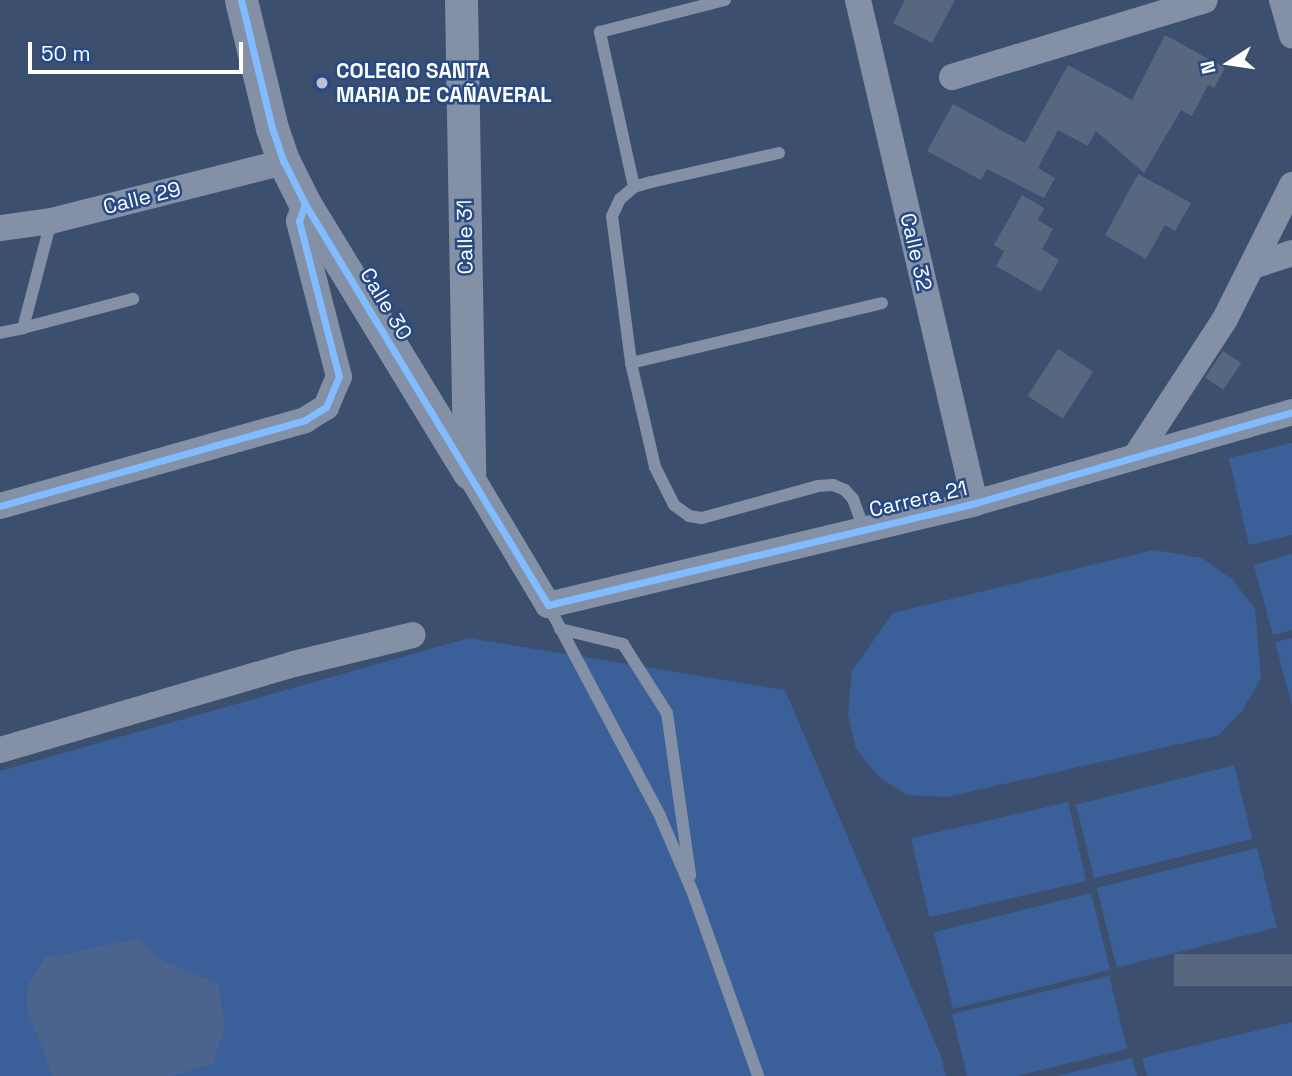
<!DOCTYPE html>
<html>
<head>
<meta charset="utf-8">
<style>
  body { margin:0 }
  #map { position:relative; width:1292px; height:1076px; overflow:hidden; background:#3c4f6f; font-family:"Space Grotesk",sans-serif }
  div>[style] { position:absolute }
  .green>* { inset:0; background:#3b6099; transform-origin:0 0 }
  .water>* { inset:0; background:#4b638d }
  .building>* { inset:0; background:#576780; transform-origin:0 0 }
  .service>* { height:12px; margin:-6px; padding:0 6px; transform-origin:6px; border-radius:6px; background:#8390a5 }
  .minor>* { height:26px; margin:-13px; padding:0 13px; transform-origin:13px; border-radius:13px; background:#8390a5 }
  .tertiary>* { height:33px; margin:-16.5px; padding:0 16.5px; transform-origin:16.5px; border-radius:16.5px; background:#8390a5 }
  .cycleway>* { height:7px; margin:-3.5px; padding:0 3.5px; transform-origin:3.5px; border-radius:3.5px; background:#80bcff }
  .dots>* { width:19px; height:19px; translate:-50% -50%; box-sizing:border-box; border:4px solid #274a84; border-radius:50% }
  span { translate:-50% -50%; white-space:nowrap; text-align:center; line-height:1.15; -webkit-text-stroke:5px #274a84; paint-order:stroke }
  .poi-label { font-size:21px; color:#fff; font-weight:700 }
  .left { translate:0 -50%; text-align:left }
  .street-label { font-size:21px; color:#fff }
  .north { position:absolute; left:1194px; top:28px; width:70px; height:70px; -webkit-text-stroke:5px #274a84; paint-order:stroke; rotate:258deg; font-size:19px; font-weight:700; line-height:28px; text-align:center; color:#fff }
  .north::after { content:''; display:block; margin:auto; width:24px; height:32px; background:#fff; clip-path:polygon(50% 0,100% 100%,50% 72%,0 100%) }
  .scale { position:absolute; left:28px; top:42px; width:215px; height:32px; box-sizing:border-box; border:4px solid #fff; border-top:0; padding-left:9px; font-size:21px; line-height:24px; white-space:nowrap; color:#fff; -webkit-text-stroke:5px #274a84; paint-order:stroke }
</style>
</head>
<body>
<div id="map">
  <div class="green">
    <i style="clip-path:polygon(1292px 443px,1292px 535px,1249px 545px,1229px 458px)"></i>
    <i style="clip-path:polygon(1154px 550px,1202px 558px,1233px 580px,1255px 609px,1261px 678px,1242px 711px,1219px 735px,947px 797px,907px 795px,880px 778px,856px 749px,848px 714px,852px 671px,893px 613px)"></i>
    <i style="clip-path:polygon(1292px 554px,1292px 630px,1273px 635px,1254px 565px)"></i>
    <i style="clip-path:polygon(469px 638px,785px 690px,940px 1054px,946px 1076px,0 1076px,0 771px)"></i>
    <i style="clip-path:polygon(1292px 638px,1292px 706px,1275px 642px)"></i>
    <i style="left:1234px;top:765px;width:76px;height:163px;rotate:76deg"></i>
    <i style="left:1068px;top:802px;width:81px;height:161px;rotate:77deg"></i>
    <i style="left:1257px;top:848px;width:82px;height:165px;rotate:76deg"></i>
    <i style="left:1091px;top:893px;width:79px;height:162px;rotate:76deg"></i>
    <i style="clip-path:polygon(1109px 976px,1127px 1049px,1018px 1076px,967px 1076px,952px 1014px)"></i>
    <i style="clip-path:polygon(1292px 1022px,1292px 1076px,1147px 1076px,1142px 1058px)"></i>
    <i style="clip-path:polygon(1132px 1058px,1137px 1076px,1057px 1076px)"></i>
  </div>
  <div class="water">
    <i style="clip-path:polygon(140px 938px,157px 958px,218px 984px,225px 1025px,213px 1064px,171px 1076px,53px 1076px,27px 1009px,27px 987px,45px 958px)"></i>
  </div>
  <div class="building">
    <i style="clip-path:polygon(905px 0,955px 0,932px 43px,893px 23px)"></i>
    <i style="clip-path:polygon(1165px 35px,1225px 68px,1214px 88px,1208px 85px,1192px 116px,1181px 110px,1144px 173px,1096px 131px,1088px 146px,1058px 130px,1038px 168px,1055px 178px,1044px 198px,987px 169px,981px 180px,927px 151px,953px 104px,1025px 143px,1068px 65px,1132px 100px)"></i>
    <i style="clip-path:polygon(1138px 174px,1191px 203px,1175px 231px,1165px 225px,1146px 259px,1105px 235px)"></i>
    <i style="clip-path:polygon(1022px 195px,1044px 208px,1038px 220px,1053px 229px,1042px 249px,1059px 260px,1041px 292px,996px 266px,1004px 251px,994px 245px)"></i>
    <i style="left:1058px;top:349px;width:42px;height:56px;rotate:33deg"></i>
    <i style="left:1223px;top:351px;width:22px;height:32px;rotate:34deg"></i>
    <i style="left:1292px;top:954px;width:32px;height:118px;rotate:90deg"></i>
  </div>
  <div class="service">
    <i style="left:779px;top:153px;width:131px;rotate:167.2deg"></i>
    <i style="left:651px;top:182px;width:18px;rotate:164deg"></i>
    <i style="left:634px;top:187px;width:18px;rotate:139deg"></i>
    <i style="left:620px;top:199px;width:19px;rotate:115deg"></i>
    <i style="left:612px;top:216px;width:148px;rotate:82.6deg"></i>
    <i style="left:631px;top:363px;width:107px;rotate:77deg"></i>
    <i style="left:655px;top:467px;width:42px;rotate:63.4deg"></i>
    <i style="left:674px;top:505px;width:19px;rotate:36deg"></i>
    <i style="left:689px;top:516px;width:13px;rotate:9deg"></i>
    <i style="left:702px;top:518px;width:120px;rotate:-15.4deg"></i>
    <i style="left:818px;top:486px;width:15px;rotate:-4deg"></i>
    <i style="left:833px;top:485px;width:13px;rotate:23deg"></i>
    <i style="left:845px;top:490px;width:12px;rotate:48deg"></i>
    <i style="left:853px;top:499px;width:32px;rotate:70deg"></i>
    <i style="left:634px;top:187px;width:159px;rotate:-102.4deg"></i>
    <i style="left:600px;top:32px;width:129px;rotate:-14.4deg"></i>
    <i style="left:23px;top:328px;width:114px;rotate:-14.8deg"></i>
    <i style="left:0;top:333px;width:24px;rotate:-12deg"></i>
    <i style="left:23px;top:328px;width:111px;rotate:-75.3deg"></i>
    <i style="left:631px;top:363px;width:258px;rotate:-13.4deg"></i>
    <i style="left:548px;top:605px;width:239px;rotate:62deg"></i>
    <i style="left:660px;top:816px;width:84px;rotate:66.8deg"></i>
    <i style="left:693px;top:893px;width:194px;rotate:70.4deg"></i>
    <i style="left:560px;top:629px;width:65px;rotate:13.4deg"></i>
    <i style="left:623px;top:644px;width:82px;rotate:57.5deg"></i>
    <i style="left:667px;top:713px;width:164px;rotate:81.9deg"></i>
  </div>
  <div class="minor">
    <i style="left:858px;top:0;width:516px;rotate:76.91deg"></i>
    <i style="left:1282px;top:0;width:37px;rotate:74deg"></i>
    <i style="left:952px;top:77px;width:264px;rotate:-16.9deg"></i>
    <i style="left:0;top:228px;width:51px;rotate:-7.8deg"></i>
    <i style="left:51px;top:221px;width:240px;rotate:-14.2deg"></i>
    <i style="left:1253px;top:266px;width:41px;rotate:-18.4deg"></i>
    <i style="left:1135px;top:457px;width:165px;rotate:-56.9deg"></i>
    <i style="left:1225px;top:319px;width:150px;rotate:-63.4deg"></i>
    <i style="left:469px;top:473px;width:154px;rotate:59.1deg"></i>
    <i style="left:548px;top:605px;width:439px;rotate:-13.4deg"></i>
    <i style="left:975px;top:503px;width:330px;rotate:-16deg"></i>
    <i style="left:0;top:506px;width:317px;rotate:-15.7deg"></i>
    <i style="left:305px;top:420px;width:25px;rotate:-32deg"></i>
    <i style="left:326px;top:407px;width:33px;rotate:-67deg"></i>
    <i style="left:339px;top:377px;width:161px;rotate:-104.4deg"></i>
    <i style="left:299px;top:221px;width:18px;rotate:-71deg"></i>
    <i style="left:0;top:750px;width:306px;rotate:-16.3deg"></i>
    <i style="left:294px;top:664px;width:122px;rotate:-13.7deg"></i>
  </div>
  <div class="tertiary">
    <i style="left:241px;top:0;width:132px;rotate:76.4deg"></i>
    <i style="left:272px;top:128px;width:36px;rotate:71deg"></i>
    <i style="left:284px;top:162px;width:47px;rotate:63.4deg"></i>
    <i style="left:305px;top:204px;width:315px;rotate:58.6deg"></i>
    <i style="left:461px;top:0;width:471px;rotate:89deg"></i>
  </div>
  <div class="cycleway">
    <i style="left:241px;top:0;width:132px;rotate:76.4deg"></i>
    <i style="left:272px;top:128px;width:36px;rotate:71deg"></i>
    <i style="left:284px;top:162px;width:47px;rotate:63.4deg"></i>
    <i style="left:305px;top:204px;width:469px;rotate:58.8deg"></i>
    <i style="left:548px;top:605px;width:439px;rotate:-13.4deg"></i>
    <i style="left:975px;top:503px;width:330px;rotate:-16deg"></i>
    <i style="left:0;top:506px;width:317px;rotate:-15.7deg"></i>
    <i style="left:305px;top:420px;width:25px;rotate:-32deg"></i>
    <i style="left:326px;top:407px;width:33px;rotate:-67deg"></i>
    <i style="left:339px;top:377px;width:161px;rotate:-104.4deg"></i>
    <i style="left:299px;top:221px;width:18px;rotate:-71deg"></i>
  </div>
  <div class="dots">
    <i style="left:322px;top:83px;background:#bbc1cd"></i>
  </div>
  <div class="poi-label">
    <span class="left" style="left:336px;top:83px">COLEGIO SANTA<br>MARIA DE CAÑAVERAL</span>
  </div>
  <div class="street-label">
    <span style="left:142px;top:198px;rotate:-14deg">Calle 29</span>
    <span style="left:465px;top:237px;rotate:-91deg">Calle 31</span>
    <span style="left:916px;top:252px;rotate:77deg">Calle 32</span>
    <span style="left:386px;top:304px;rotate:59deg">Calle 30</span>
    <span style="left:918px;top:499px;rotate:-13deg">Carrera 21</span>
  </div>
  <div class="north">N</div>
  <div class="scale">50 m</div>
</div>
</body>
</html>
